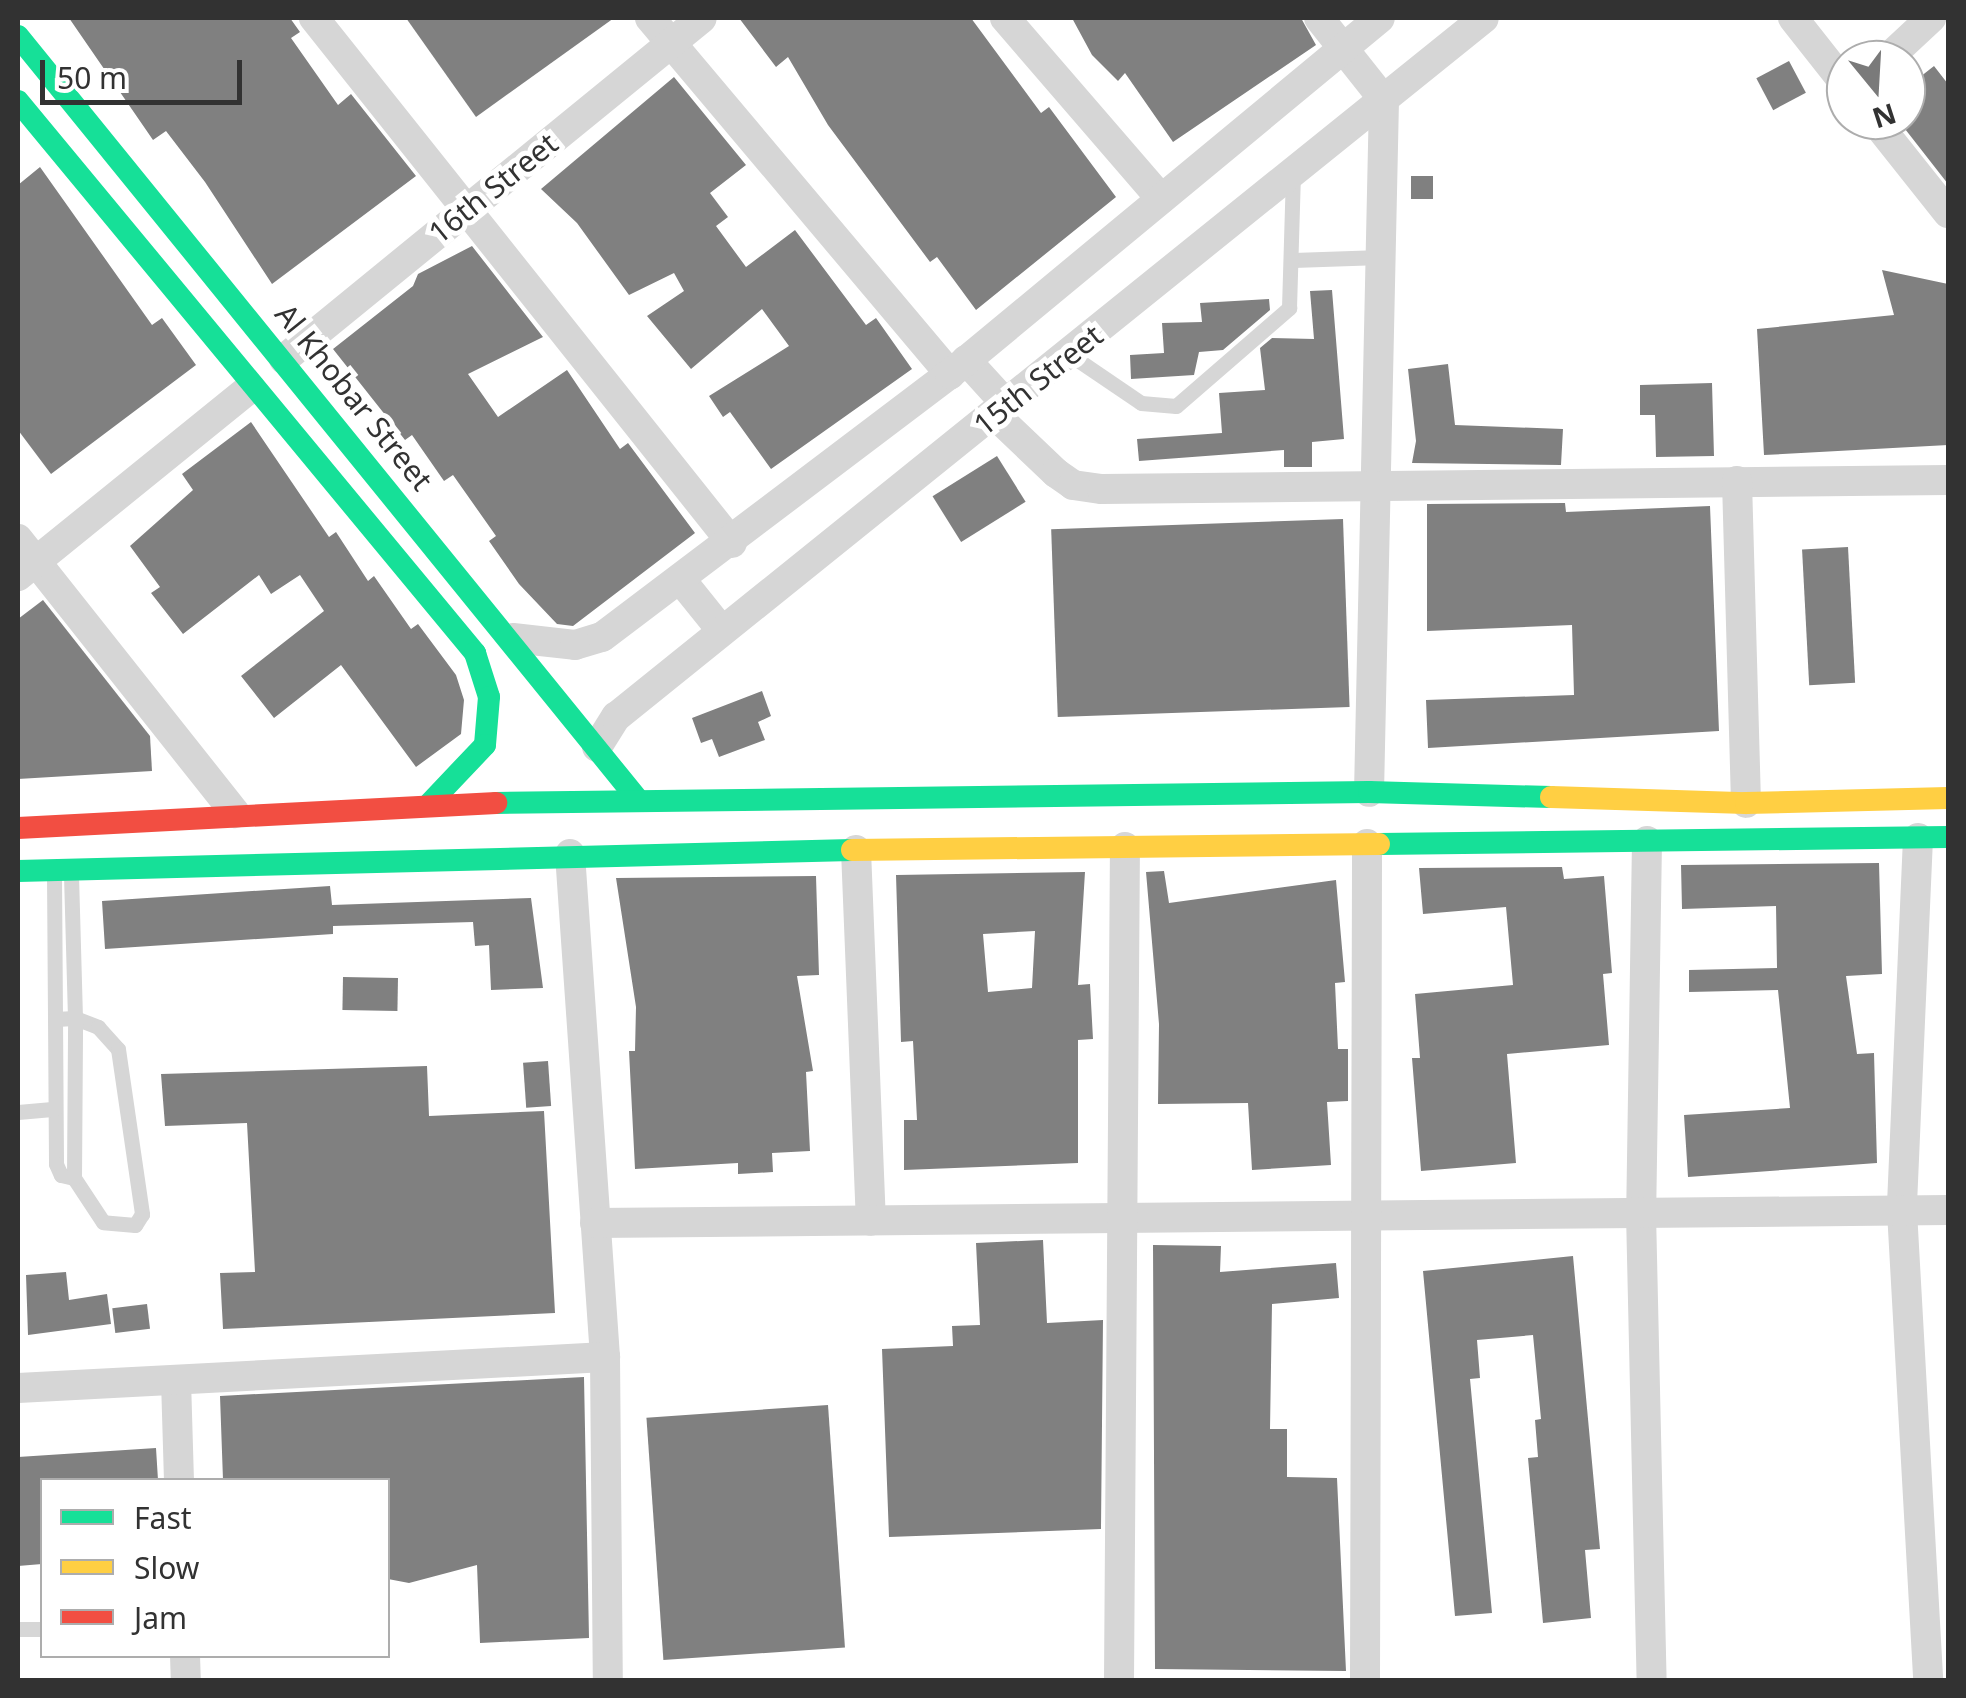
<!DOCTYPE html>
<html>
<head>
<meta charset="utf-8">
<style>
  body { margin:0 }
  #map { position:relative; width:1966px; height:1698px; overflow:hidden; background:#fff; font-family:"Noto Sans",sans-serif }
  div>[style] { position:absolute }
  .building>* { inset:0; background:#808080; transform-origin:0 0 }
  .lane>* { height:15px; margin:-7.5px; padding:0 7.5px; transform-origin:7.5px; border-radius:7.5px; background:#d6d6d6 }
  .street>* { height:30px; margin:-15px; padding:0 15px; transform-origin:15px; border-radius:15px; background:#d6d6d6 }
  .fast>* { height:22px; margin:-11px; padding:0 11px; transform-origin:11px; border-radius:11px; background:#16e098 }
  .slow>* { height:22px; margin:-11px; padding:0 11px; transform-origin:11px; border-radius:11px; background:#ffcf43 }
  .jam>* { height:22px; margin:-11px; padding:0 11px; transform-origin:11px; border-radius:11px; background:#f24e42 }
  span { translate:-50% -50%; white-space:nowrap; text-align:center; line-height:1.15; -webkit-text-stroke:10px #fff; paint-order:stroke }
  .street-label { font-size:30px; color:#323232 }
  .frame { position:absolute; inset:0; border:20px solid #323232; pointer-events:none }
  .legend { position:absolute; left:40px; top:1478px; width:350px; height:180px; box-sizing:border-box; background:#fff; border:2px solid #adadad; margin:0; padding:12px 18px; list-style:none; font-size:30px; color:#323232 }
  .legend li { display:flex; align-items:center; gap:20px; height:50px }
  .legend b { width:50px; border:2px solid #adadad }
  .north { position:absolute; left:1826px; top:40px; width:100px; height:100px; box-sizing:border-box; background:#fff; border:2px solid #adadad; border-radius:50%; rotate:162deg; font-size:28px; font-weight:700; line-height:40px; text-align:center; color:#323232 }
  .north::after { content:''; display:block; margin:auto; width:35px; height:45px; background:#7a7a7a; clip-path:polygon(50% 0,100% 100%,50% 72%,0 100%) }
  .scale { position:absolute; left:40px; top:60px; width:202px; height:45px; box-sizing:border-box; border:5px solid #323232; border-top:0; padding-left:12px; font-size:30px; line-height:35px; white-space:nowrap; color:#323232; -webkit-text-stroke:8px #fff; paint-order:stroke }
</style>
</head>
<body>
<div id="map">
  <div class="building">
    <i style="clip-path:polygon(69px 18px,290px 18px,300px 32px,291px 38px,338px 105px,351px 94px,416px 176px,272px 284px,205px 182px,166px 131px,153px 140px)"></i>
    <i style="clip-path:polygon(406px 18px,614px 18px,476px 117px)"></i>
    <i style="clip-path:polygon(739px 18px,971px 18px,1041px 113px,1049px 107px,1116px 197px,976px 310px,937px 257px,930px 262px,828px 125px,788px 57px,776px 67px)"></i>
    <i style="clip-path:polygon(1072px 18px,1301px 18px,1316px 45px,1173px 142px,1125px 73px,1118px 81px,1092px 55px)"></i>
    <i style="left:1789px;top:61px;width:36px;height:37px;rotate:62deg"></i>
    <i style="clip-path:polygon(1934px 66px,1948px 84px,1948px 184px,1898px 120px,1906px 120px,1906px 88px)"></i>
    <i style="clip-path:polygon(674px 77px,746px 165px,710px 193px,728px 217px,716px 226px,746px 267px,795px 230px,866px 325px,876px 318px,912px 369px,771px 469px,730px 412px,723px 417px,709px 396px,789px 346px,762px 309px,691px 369px,647px 316px,684px 291px,674px 273px,629px 295px,577px 223px,541px 189px)"></i>
    <i style="clip-path:polygon(40px 167px,152px 325px,162px 318px,196px 365px,51px 474px,18px 430px,18px 185px)"></i>
    <i style="left:1411px;top:176px;width:22px;height:23px"></i>
    <i style="clip-path:polygon(472px 246px,543px 337px,468px 374px,498px 417px,567px 370px,620px 449px,628px 443px,695px 533px,573px 626px,557px 624px,519px 584px,489px 541px,496px 536px,453px 475px,444px 481px,412px 435px,405px 440px,333px 349px,413px 286px,418px 274px)"></i>
    <i style="clip-path:polygon(1882px 270px,1948px 284px,1948px 445px,1764px 455px,1757px 329px,1894px 315px)"></i>
    <i style="clip-path:polygon(1332px 290px,1344px 439px,1312px 442px,1312px 467px,1284px 467px,1284px 450px,1139px 461px,1137px 439px,1222px 433px,1219px 393px,1265px 390px,1260px 348px,1272px 338px,1314px 339px,1310px 291px)"></i>
    <i style="clip-path:polygon(1269px 299px,1270px 310px,1223px 350px,1199px 352px,1194px 375px,1131px 379px,1130px 355px,1164px 353px,1162px 323px,1202px 322px,1200px 303px)"></i>
    <i style="clip-path:polygon(1448px 364px,1455px 425px,1563px 429px,1561px 465px,1412px 463px,1416px 441px,1408px 369px)"></i>
    <i style="clip-path:polygon(1712px 383px,1714px 456px,1656px 457px,1655px 415px,1640px 415px,1640px 385px)"></i>
    <i style="clip-path:polygon(251px 422px,329px 537px,336px 532px,368px 581px,374px 576px,411px 629px,418px 624px,456px 675px,464px 700px,461px 734px,416px 767px,341px 665px,274px 718px,241px 676px,324px 611px,300px 575px,271px 594px,259px 575px,183px 634px,151px 593px,160px 587px,130px 546px,193px 490px,182px 474px)"></i>
    <i style="left:997px;top:456px;width:54px;height:76px;rotate:58deg"></i>
    <i style="clip-path:polygon(1565px 503px,1566px 512px,1710px 506px,1719px 731px,1428px 748px,1426px 700px,1574px 695px,1572px 625px,1427px 631px,1427px 504px)"></i>
    <i style="left:1343px;top:519px;width:188px;height:292px;rotate:88deg"></i>
    <i style="left:1848px;top:547px;width:136px;height:46px;rotate:87deg"></i>
    <i style="clip-path:polygon(43px 600px,150px 736px,152px 771px,18px 779px,18px 619px)"></i>
    <i style="clip-path:polygon(762px 691px,771px 716px,758px 722px,765px 740px,719px 757px,712px 739px,701px 743px,692px 718px)"></i>
    <i style="clip-path:polygon(1879px 863px,1882px 974px,1846px 976px,1857px 1054px,1874px 1053px,1877px 1163px,1688px 1177px,1684px 1115px,1790px 1108px,1778px 990px,1689px 992px,1689px 970px,1777px 968px,1776px 906px,1682px 909px,1681px 865px)"></i>
    <i style="clip-path:polygon(1562px 867px,1564px 879px,1604px 876px,1612px 973px,1603px 974px,1609px 1045px,1507px 1054px,1516px 1163px,1421px 1171px,1412px 1058px,1420px 1058px,1415px 994px,1513px 985px,1506px 907px,1423px 914px,1419px 868px)"></i>
    <i style="clip-path:polygon(1164px 871px,1169px 903px,1336px 880px,1345px 982px,1335px 983px,1338px 1049px,1348px 1049px,1348px 1101px,1327px 1102px,1331px 1165px,1252px 1170px,1248px 1103px,1158px 1104px,1159px 1024px,1146px 872px)"></i>
    <i style="clip-path:polygon(evenodd,1085px 872px,1078px 985px,1090px 984px,1093px 1039px,1078px 1040px,1078px 1163px,904px 1170px,904px 1120px,917px 1120px,913px 1041px,901px 1042px,896px 875px,1085px 872px,1035px 931px,1032px 988px,988px 992px,983px 934px,1035px 931px)"></i>
    <i style="clip-path:polygon(816px 876px,819px 975px,797px 976px,813px 1071px,806px 1072px,810px 1151px,772px 1153px,773px 1172px,738px 1174px,738px 1163px,635px 1169px,629px 1051px,635px 1051px,636px 1007px,616px 878px)"></i>
    <i style="clip-path:polygon(330px 886px,332px 905px,531px 898px,543px 988px,491px 990px,489px 945px,475px 946px,473px 922px,333px 926px,333px 934px,105px 949px,102px 901px)"></i>
    <i style="left:343px;top:977px;width:55px;height:33px;rotate:1deg"></i>
    <i style="left:548px;top:1061px;width:45px;height:25px;rotate:86deg"></i>
    <i style="clip-path:polygon(427px 1066px,429px 1116px,544px 1111px,555px 1313px,223px 1329px,220px 1273px,255px 1272px,247px 1123px,165px 1126px,161px 1074px)"></i>
    <i style="clip-path:polygon(1043px 1240px,1047px 1323px,1103px 1320px,1101px 1529px,889px 1537px,882px 1349px,953px 1346px,952px 1326px,980px 1325px,976px 1243px)"></i>
    <i style="clip-path:polygon(1153px 1245px,1221px 1246px,1220px 1272px,1336px 1263px,1339px 1298px,1272px 1304px,1270px 1429px,1287px 1429px,1287px 1477px,1337px 1478px,1346px 1671px,1155px 1669px)"></i>
    <i style="clip-path:polygon(1573px 1256px,1600px 1549px,1585px 1550px,1591px 1618px,1543px 1623px,1528px 1458px,1538px 1457px,1535px 1420px,1541px 1419px,1533px 1335px,1477px 1340px,1480px 1378px,1470px 1379px,1492px 1613px,1455px 1616px,1423px 1271px)"></i>
    <i style="clip-path:polygon(66px 1272px,69px 1300px,107px 1294px,111px 1324px,28px 1335px,26px 1275px)"></i>
    <i style="left:147px;top:1304px;width:25px;height:35px;rotate:83deg"></i>
    <i style="clip-path:polygon(584px 1377px,589px 1638px,480px 1643px,477px 1565px,409px 1583px,388px 1579px,388px 1480px,223px 1480px,220px 1396px)"></i>
    <i style="left:828px;top:1405px;width:243px;height:182px;rotate:86deg"></i>
    <i style="clip-path:polygon(156px 1448px,158px 1480px,42px 1480px,42px 1564px,18px 1566px,18px 1457px)"></i>
  </div>
  <div class="lane">
    <i style="left:1293px;top:260px;width:88px;rotate:-2deg"></i>
    <i style="left:1069px;top:354px;width:87px;rotate:34.2deg"></i>
    <i style="left:1141px;top:403px;width:35px;rotate:5deg"></i>
    <i style="left:1176px;top:406px;width:150px;rotate:-40.9deg"></i>
    <i style="left:1289px;top:308px;width:133px;rotate:-88.3deg"></i>
    <i style="left:54px;top:874px;width:290px;rotate:89.6deg"></i>
    <i style="left:56px;top:1164px;width:12px;rotate:66deg"></i>
    <i style="left:61px;top:1175px;width:13px;rotate:13deg"></i>
    <i style="left:55px;top:1019px;width:20px;rotate:-3deg"></i>
    <i style="left:75px;top:1018px;width:25px;rotate:21deg"></i>
    <i style="left:98px;top:1027px;width:30px;rotate:48deg"></i>
    <i style="left:118px;top:1049px;width:167px;rotate:81.7deg"></i>
    <i style="left:142px;top:1214px;width:13px;rotate:122deg"></i>
    <i style="left:135px;top:1225px;width:32px;rotate:-175deg"></i>
    <i style="left:103px;top:1222px;width:53px;rotate:-123.4deg"></i>
    <i style="left:74px;top:1178px;width:160px;rotate:-89.6deg"></i>
    <i style="left:75px;top:1018px;width:144px;rotate:-91.6deg"></i>
    <i style="left:18px;top:1112px;width:37px;rotate:-5deg"></i>
    <i style="left:18px;top:1629px;width:24px"></i>
  </div>
  <div class="street">
    <i style="left:314px;top:18px;width:671px;rotate:51.47deg"></i>
    <i style="left:650px;top:18px;width:466px;rotate:49.9deg"></i>
    <i style="left:1005px;top:18px;width:239px;rotate:49.2deg"></i>
    <i style="left:1319px;top:18px;width:105px;rotate:51.6deg"></i>
    <i style="left:1384px;top:100px;width:692px;rotate:91.24deg"></i>
    <i style="left:1793px;top:18px;width:85px;rotate:51.7deg"></i>
    <i style="left:1886px;top:60px;width:62px;rotate:-43deg"></i>
    <i style="left:1874px;top:120px;width:119px;rotate:51.5deg"></i>
    <i style="left:284px;top:359px;width:539px;rotate:-39.21deg"></i>
    <i style="left:966px;top:360px;width:61px;rotate:47.7deg"></i>
    <i style="left:995px;top:415px;width:84px;rotate:43.6deg"></i>
    <i style="left:1056px;top:473px;width:21px;rotate:35deg"></i>
    <i style="left:1073px;top:485px;width:29px;rotate:8deg"></i>
    <i style="left:1102px;top:489px;width:846px;rotate:-0.61deg"></i>
    <i style="left:1737px;top:481px;width:322px;rotate:88.4deg"></i>
    <i style="left:18px;top:539px;width:350px;rotate:51.6deg"></i>
    <i style="left:18px;top:576px;width:299px;rotate:-39deg"></i>
    <i style="left:681px;top:580px;width:65px;rotate:51.2deg"></i>
    <i style="left:513px;top:638px;width:62px;rotate:6.4deg"></i>
    <i style="left:575px;top:645px;width:28px;rotate:-17deg"></i>
    <i style="left:602px;top:637px;width:436px;rotate:-37.1deg"></i>
    <i style="left:950px;top:374px;width:558px;rotate:-39.62deg"></i>
    <i style="left:597px;top:747px;width:36px;rotate:-58deg"></i>
    <i style="left:616px;top:717px;width:1114px;rotate:-38.84deg"></i>
    <i style="left:1918px;top:838px;width:373px;rotate:92.5deg"></i>
    <i style="left:1902px;top:1211px;width:470px;rotate:86.8deg"></i>
    <i style="left:1647px;top:841px;width:372px;rotate:90.9deg"></i>
    <i style="left:1641px;top:1213px;width:467px;rotate:88.7deg"></i>
    <i style="left:856px;top:850px;width:371px;rotate:87.7deg"></i>
    <i style="left:570px;top:854px;width:504px;rotate:86.02deg"></i>
    <i style="left:605px;top:1357px;width:323px;rotate:89.5deg"></i>
    <i style="left:595px;top:1223px;width:1353px;rotate:-0.55deg"></i>
    <i style="left:176px;top:1380px;width:100px;rotate:88.3deg"></i>
    <i style="left:18px;top:1388px;width:588px;rotate:-3.02deg"></i>
    <i style="left:185px;top:1656px;width:24px;rotate:88deg"></i>
    <i style="left:1119px;top:1680px;width:833px;rotate:-89.59deg"></i>
    <i style="left:1365px;top:1680px;width:836px;rotate:-89.86deg"></i>
  </div>
  <div class="fast">
    <i style="left:18px;top:36px;width:985px;rotate:50.93deg"></i>
    <i style="left:18px;top:101px;width:717px;rotate:50.38deg"></i>
    <i style="left:475px;top:653px;width:46px;rotate:72.3deg"></i>
    <i style="left:489px;top:697px;width:48px;rotate:94.8deg"></i>
    <i style="left:485px;top:745px;width:83px;rotate:133.5deg"></i>
    <i style="left:496px;top:803px;width:873px;rotate:-0.72deg"></i>
    <i style="left:1369px;top:792px;width:182px;rotate:1.6deg"></i>
    <i style="left:1379px;top:844px;width:569px;rotate:-0.7deg"></i>
    <i style="left:18px;top:871px;width:834px;rotate:-1.44deg"></i>
  </div>
  <div class="slow">
    <i style="left:1551px;top:797px;width:195px;rotate:1.8deg"></i>
    <i style="left:1746px;top:803px;width:202px;rotate:-1.4deg"></i>
    <i style="left:852px;top:850px;width:527px;rotate:-0.65deg"></i>
  </div>
  <div class="jam">
    <i style="left:18px;top:828px;width:479px;rotate:-3deg"></i>
  </div>
  <div class="street-label">
    <span style="left:493px;top:188px;rotate:-39deg">16th Street</span>
    <span style="left:1038px;top:380px;rotate:-39deg">15th Street</span>
    <span style="left:354px;top:397px;rotate:51deg">Al Khobar Street</span>
  </div>
  <div class="frame"></div>
  <ul class="legend">
  <li><b style="height:12px;background:#16e098"></b>Fast</li>
  <li><b style="height:12px;background:#ffcf43"></b>Slow</li>
  <li><b style="height:12px;background:#f24e42"></b>Jam</li>
  </ul>
  <div class="north">N</div>
  <div class="scale">50 m</div>
</div>
</body>
</html>
